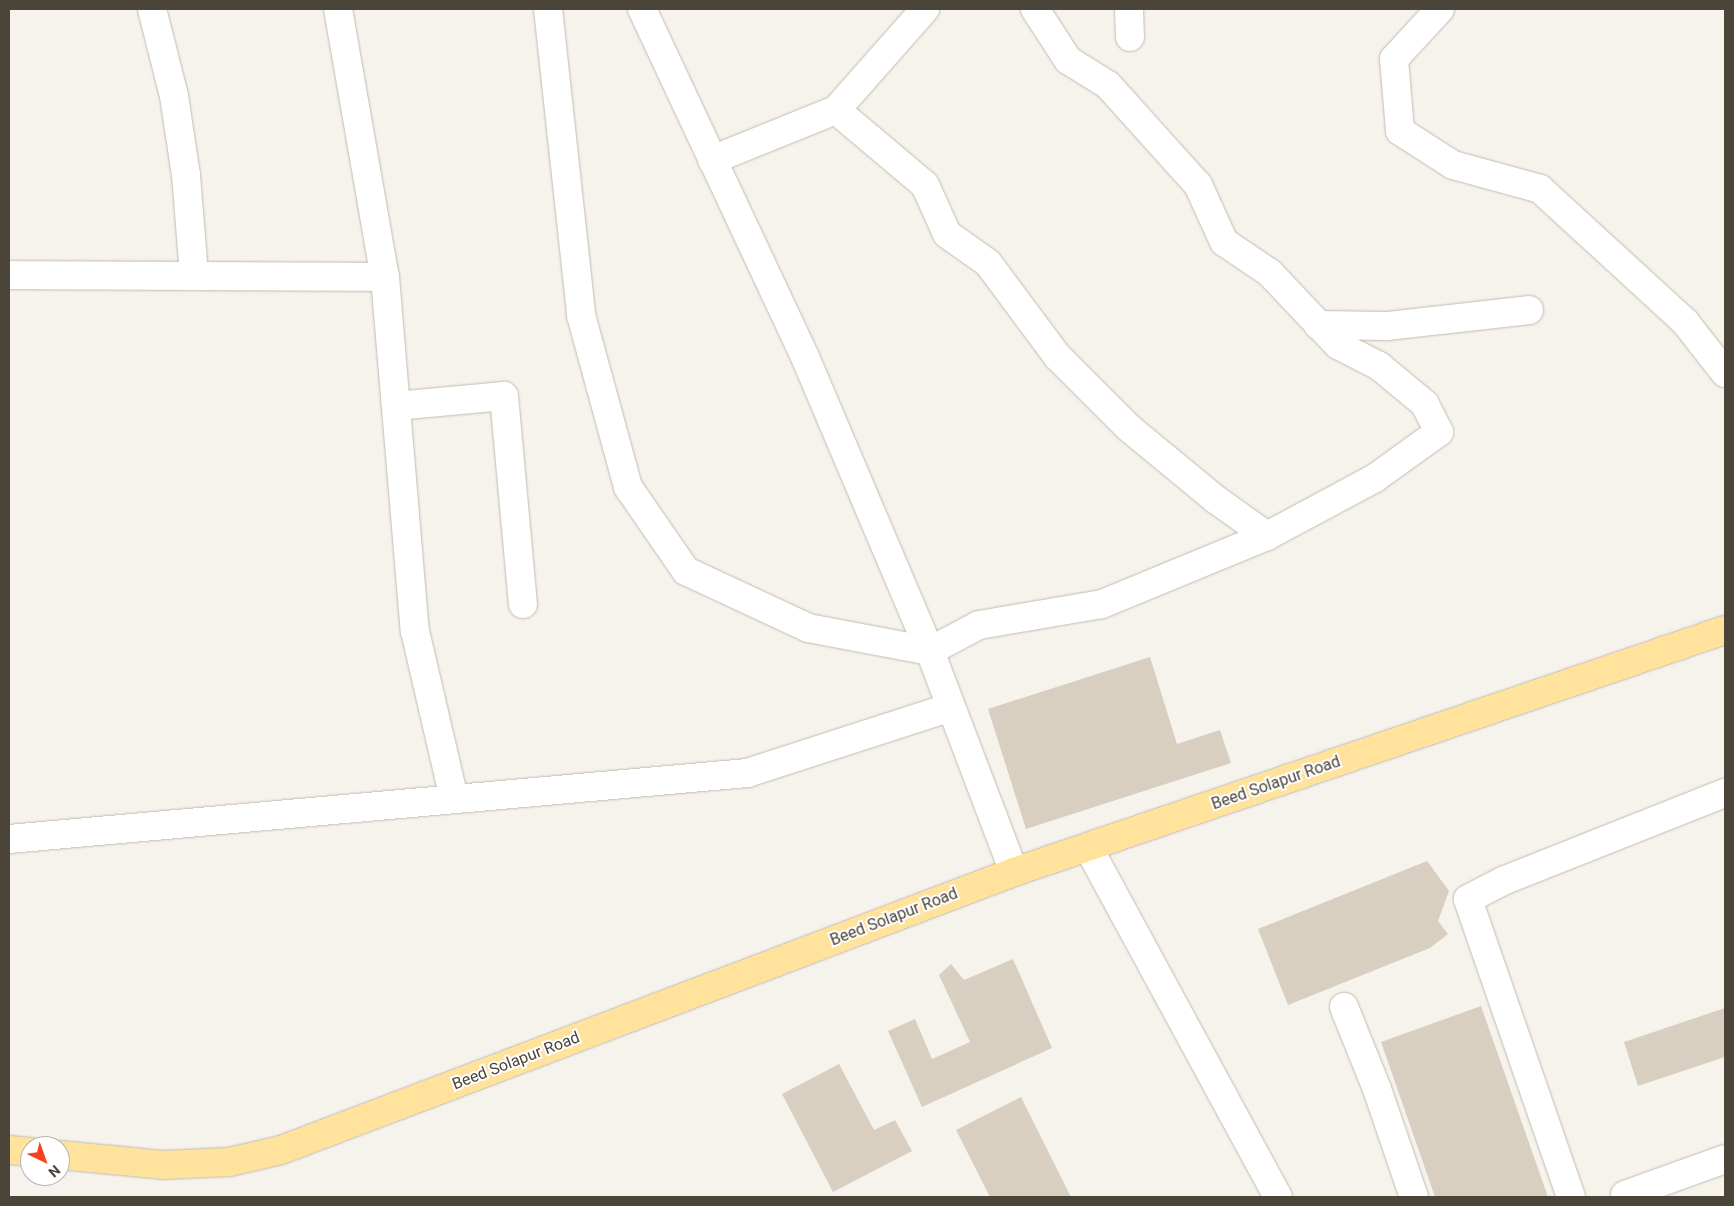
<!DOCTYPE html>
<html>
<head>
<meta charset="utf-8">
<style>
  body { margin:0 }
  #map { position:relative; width:1734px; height:1206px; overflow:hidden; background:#f6f3ec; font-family:Roboto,sans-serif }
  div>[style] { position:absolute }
  .building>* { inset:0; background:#d8cfc1 }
  .roads { filter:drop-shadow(0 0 1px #c2bbae) drop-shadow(0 0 1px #c2bbae) }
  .minor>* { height:28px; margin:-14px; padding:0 14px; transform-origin:14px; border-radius:14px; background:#fff }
  .major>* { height:28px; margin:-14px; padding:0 14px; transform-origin:14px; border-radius:14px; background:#ffe39c }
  span { translate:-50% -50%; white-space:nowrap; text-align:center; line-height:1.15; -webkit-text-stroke:4px #fff; paint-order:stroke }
  .street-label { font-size:16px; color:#4b4439 }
  .frame { position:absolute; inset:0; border:10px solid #4b4439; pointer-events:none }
  .north { position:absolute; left:20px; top:1136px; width:50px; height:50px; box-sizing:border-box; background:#fff; border:1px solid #b7b4b0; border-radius:50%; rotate:138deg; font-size:14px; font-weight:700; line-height:20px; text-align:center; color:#4b4439 }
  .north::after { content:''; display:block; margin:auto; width:18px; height:22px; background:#fc3f1d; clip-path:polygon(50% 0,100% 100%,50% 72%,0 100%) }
</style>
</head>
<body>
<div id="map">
  <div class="building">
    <i style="clip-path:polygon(1150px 657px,1177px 744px,1220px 730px,1231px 763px,1026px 829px,988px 709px)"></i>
    <i style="clip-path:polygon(1427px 861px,1449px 891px,1438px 921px,1448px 934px,1430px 948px,1288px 1005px,1258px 929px)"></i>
    <i style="clip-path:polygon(1013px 959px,1052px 1048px,922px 1107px,888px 1031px,915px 1019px,932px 1059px,970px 1042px,939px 975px,951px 964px,964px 980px)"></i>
    <i style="clip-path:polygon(1481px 1006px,1548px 1197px,1435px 1197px,1381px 1042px)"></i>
    <i style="clip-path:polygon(1725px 1008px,1725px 1057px,1638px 1086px,1624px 1042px)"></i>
    <i style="clip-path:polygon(839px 1064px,874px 1130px,895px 1120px,912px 1151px,833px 1192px,782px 1094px)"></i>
    <i style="clip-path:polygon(1021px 1097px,1071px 1197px,990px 1197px,956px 1130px)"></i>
  </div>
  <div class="roads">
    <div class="minor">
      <i style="left:152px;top:9px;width:90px;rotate:75.8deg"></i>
      <i style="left:174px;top:96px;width:80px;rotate:81.4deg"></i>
      <i style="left:186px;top:175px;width:100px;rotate:85.4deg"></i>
      <i style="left:338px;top:9px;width:272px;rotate:80.1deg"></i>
      <i style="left:385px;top:277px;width:355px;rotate:85.2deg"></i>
      <i style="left:415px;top:631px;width:171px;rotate:76.9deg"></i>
      <i style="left:548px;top:9px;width:308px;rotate:83.8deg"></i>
      <i style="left:581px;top:315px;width:178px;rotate:74.7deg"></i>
      <i style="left:628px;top:487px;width:102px;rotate:55.4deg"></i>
      <i style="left:686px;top:571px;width:135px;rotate:25deg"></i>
      <i style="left:808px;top:628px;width:124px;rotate:10.7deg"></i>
      <i style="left:930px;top:651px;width:55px;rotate:-28deg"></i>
      <i style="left:979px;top:625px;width:125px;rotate:-9.7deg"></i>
      <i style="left:1102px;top:604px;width:178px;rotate:-22.4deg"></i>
      <i style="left:1267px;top:536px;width:123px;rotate:-28.2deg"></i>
      <i style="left:1375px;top:478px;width:79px;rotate:-35.7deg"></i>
      <i style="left:1439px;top:432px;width:31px;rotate:-117deg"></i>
      <i style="left:1425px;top:404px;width:60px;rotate:-140.4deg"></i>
      <i style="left:1379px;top:366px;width:46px;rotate:-152.9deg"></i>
      <i style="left:1338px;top:345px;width:99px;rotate:-133.4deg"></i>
      <i style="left:1270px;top:273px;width:55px;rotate:-146deg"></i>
      <i style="left:1224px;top:242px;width:63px;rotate:-114.5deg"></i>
      <i style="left:1198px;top:185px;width:135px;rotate:-132deg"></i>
      <i style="left:1108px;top:85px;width:47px;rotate:-148deg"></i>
      <i style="left:1068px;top:60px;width:61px;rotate:-122.9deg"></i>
      <i style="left:642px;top:9px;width:384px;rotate:64.9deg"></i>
      <i style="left:805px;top:357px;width:319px;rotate:67deg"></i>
      <i style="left:930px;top:651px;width:236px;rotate:69.2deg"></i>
      <i style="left:1129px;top:9px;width:28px;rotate:88deg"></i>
      <i style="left:1440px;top:9px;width:68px;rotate:132.6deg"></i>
      <i style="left:1394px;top:59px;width:72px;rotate:85.2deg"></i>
      <i style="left:1400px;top:131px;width:63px;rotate:32.7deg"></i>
      <i style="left:1453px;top:165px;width:90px;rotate:15.4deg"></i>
      <i style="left:1540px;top:189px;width:197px;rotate:42.5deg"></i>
      <i style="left:1685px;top:322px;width:65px;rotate:51.9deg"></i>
      <i style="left:836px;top:110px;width:116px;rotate:40.1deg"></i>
      <i style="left:925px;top:185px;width:54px;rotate:65.8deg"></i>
      <i style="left:947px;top:234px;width:50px;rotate:35.3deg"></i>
      <i style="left:988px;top:263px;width:116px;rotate:53.4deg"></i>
      <i style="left:1057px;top:356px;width:102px;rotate:45deg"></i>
      <i style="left:1129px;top:428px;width:112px;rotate:39.5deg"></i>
      <i style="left:1215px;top:499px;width:64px;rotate:35.4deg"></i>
      <i style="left:712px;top:160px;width:134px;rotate:-22deg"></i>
      <i style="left:836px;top:110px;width:135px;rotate:-48.6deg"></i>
      <i style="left:9px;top:275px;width:376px;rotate:0.3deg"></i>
      <i style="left:1318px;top:325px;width:69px;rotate:0.8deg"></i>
      <i style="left:1387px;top:326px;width:143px;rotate:-6.4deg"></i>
      <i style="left:396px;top:406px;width:108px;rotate:-5.3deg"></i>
      <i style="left:504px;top:396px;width:209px;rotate:84.8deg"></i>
      <i style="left:9px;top:839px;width:741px;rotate:-5.11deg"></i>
      <i style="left:747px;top:773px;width:214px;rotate:-17.9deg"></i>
      <i style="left:1088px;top:847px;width:398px;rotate:61.5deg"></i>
      <i style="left:1344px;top:1007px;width:88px;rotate:68.1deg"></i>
      <i style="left:1377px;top:1089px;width:114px;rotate:71.1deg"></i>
      <i style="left:1625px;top:1195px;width:106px;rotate:-19.8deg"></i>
      <i style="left:1571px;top:1197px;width:315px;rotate:-109.1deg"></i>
      <i style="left:1468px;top:899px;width:42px;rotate:-27.2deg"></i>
      <i style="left:1505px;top:880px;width:237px;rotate:-21.6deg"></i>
    </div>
    <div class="major">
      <i style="left:9px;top:1150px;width:21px;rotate:5deg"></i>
      <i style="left:60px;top:1155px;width:103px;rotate:5.5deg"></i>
      <i style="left:163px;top:1165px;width:66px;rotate:-2.6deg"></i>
      <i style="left:229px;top:1162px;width:53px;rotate:-13deg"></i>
      <i style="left:281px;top:1150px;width:784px;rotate:-20.77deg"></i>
      <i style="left:1014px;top:872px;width:751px;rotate:-18.8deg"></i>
    </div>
  </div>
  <div class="street-label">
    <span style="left:1276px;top:783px;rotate:-19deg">Beed Solapur Road</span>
    <span style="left:894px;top:917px;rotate:-21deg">Beed Solapur Road</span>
    <span style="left:516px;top:1061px;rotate:-21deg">Beed Solapur Road</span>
  </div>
  <div class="frame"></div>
  <div class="north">N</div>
</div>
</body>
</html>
